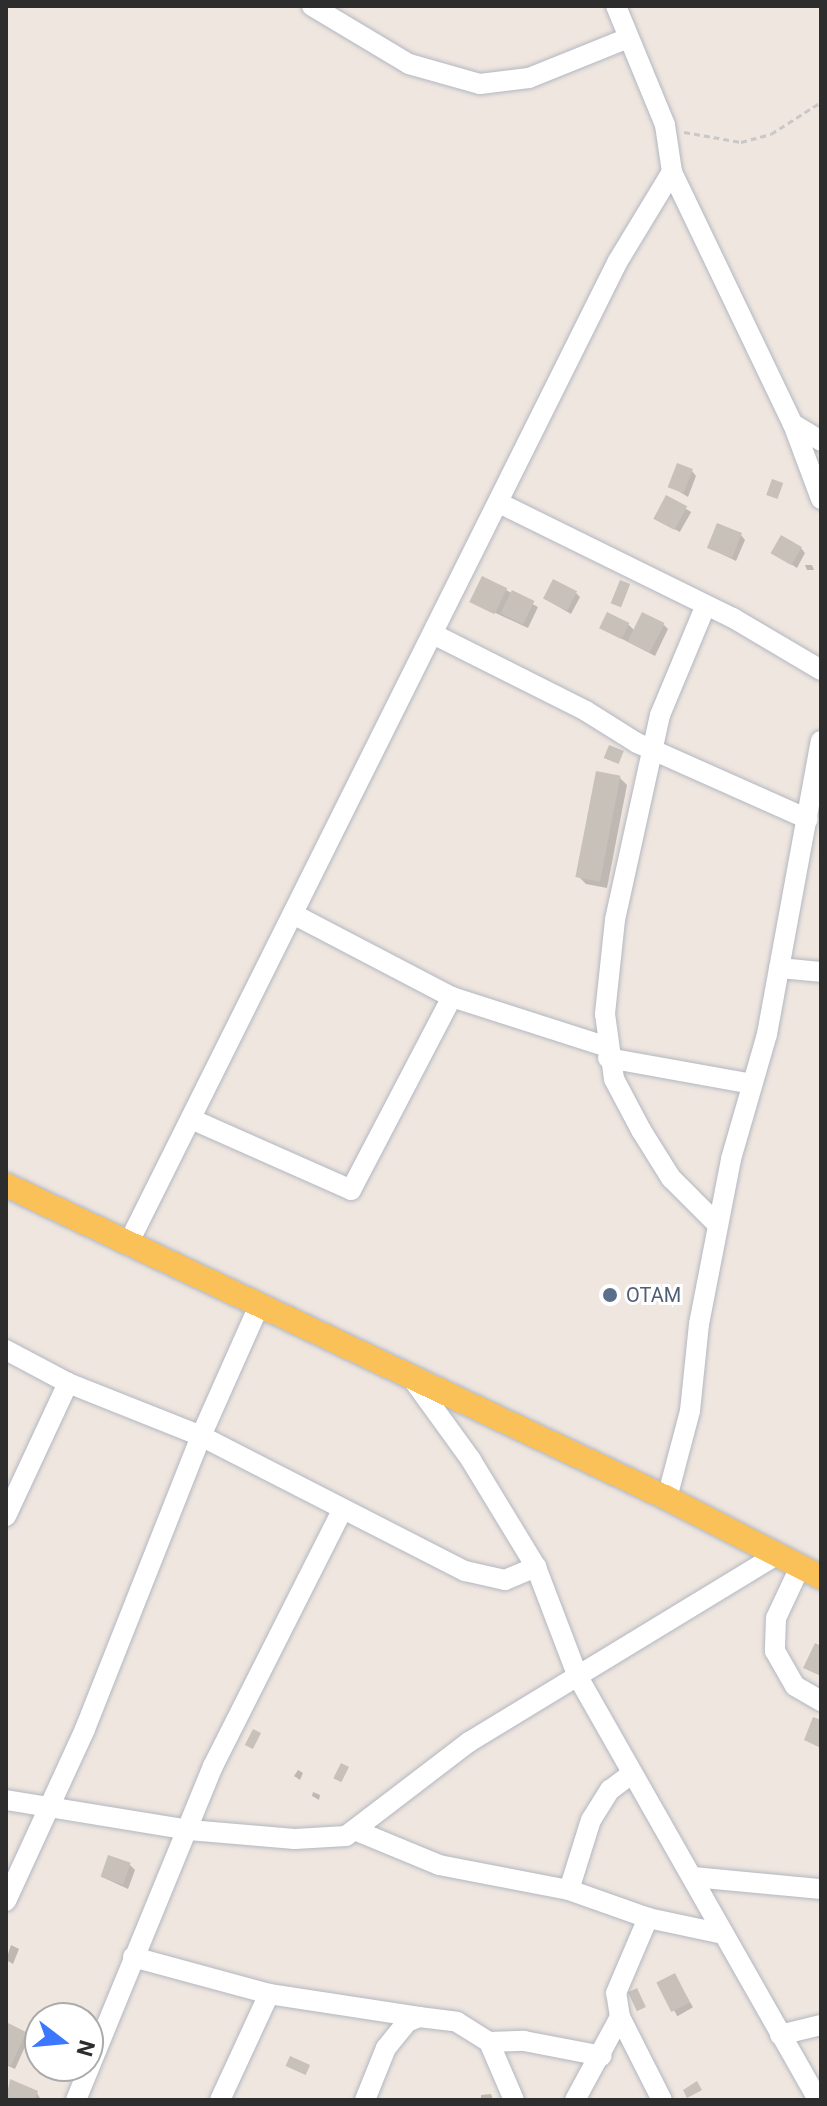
<!DOCTYPE html>
<html>
<head>
<meta charset="utf-8">
<style>
  body { margin:0 }
  #map { position:relative; width:827px; height:2106px; overflow:hidden; background:#efe6df; font-family:Roboto,sans-serif }
  div>[style] { position:absolute }
  .shadow>* { inset:0; background:#0003; transform-origin:0 0 }
  .building>* { inset:0; background:#c8c1ba; transform-origin:0 0 }
  .path>* { height:3px; margin-top:-1.5px; transform-origin:0; background:repeating-linear-gradient(90deg,#c8c8c8 0 6px,transparent 0 10px) }
  .roads { filter:drop-shadow(0 0 2px #b3b7c1) drop-shadow(0 0 2px #b3b7c1) }
  .minor>* { height:20px; margin:-10px; padding:0 10px; transform-origin:10px; border-radius:10px; background:#fff }
  .major>* { height:24px; margin:-12px; padding:0 12px; transform-origin:12px; border-radius:12px; background:#fac159 }
  .dots>* { width:22px; height:22px; translate:-50% -50%; box-sizing:border-box; border:4px solid #fff; border-radius:50% }
  span { translate:-50% -50%; white-space:nowrap; text-align:center; line-height:1.15; -webkit-text-stroke:6px #fff; paint-order:stroke }
  .service-label { font-size:20px; color:#4e5e75 }
  .left { translate:0 -50%; text-align:left }
  .frame { position:absolute; inset:0; border:8px solid #2d2d2d; pointer-events:none }
  .north { position:absolute; left:24px; top:2002px; width:80px; height:80px; box-sizing:border-box; background:#fff; border:2px solid #ababab; border-radius:50%; rotate:106deg; font-size:22px; font-weight:700; line-height:32px; text-align:center; color:#2d2d2d }
  .north::after { content:''; display:block; margin:auto; width:28px; height:36px; background:#3c78ff; clip-path:polygon(50% 0,100% 100%,50% 72%,0 100%) }
</style>
</head>
<body>
<div id="map">
  <div class="shadow">
    <i style="clip-path:polygon(692px 471px,696px 476px,688px 497px,670px 486px)"></i>
    <i style="left:667px;top:498px;width:28px;height:23px;rotate:30deg"></i>
    <i style="clip-path:polygon(741px 535px,745px 540px,736px 561px,709px 548px)"></i>
    <i style="clip-path:polygon(801px 548px,805px 553px,797px 568px,774px 553px)"></i>
    <i style="clip-path:polygon(805px 565px,812px 565px,814px 570px,807px 570px)"></i>
    <i style="clip-path:polygon(629px 586px,621px 607px,614px 603px)"></i>
    <i style="clip-path:polygon(506px 590px,538px 607px,528px 628px,472px 602px)"></i>
    <i style="clip-path:polygon(576px 593px,580px 597px,571px 614px,545px 599px)"></i>
    <i style="clip-path:polygon(629px 625px,635px 631px,664px 625px,668px 629px,655px 656px,601px 628px)"></i>
    <i style="clip-path:polygon(620px 778px,627px 785px,607px 888px,586px 884px,578px 876px)"></i>
    <i style="clip-path:polygon(298px 1770px,303px 1773px,300px 1780px,294px 1776px)"></i>
    <i style="clip-path:polygon(313px 1792px,320px 1795px,319px 1800px,312px 1796px)"></i>
    <i style="clip-path:polygon(130px 1865px,135px 1870px,128px 1889px,102px 1877px)"></i>
    <i style="clip-path:polygon(11px 1945px,19px 1949px,13px 1964px,6px 1960px)"></i>
    <i style="left:675px;top:1976px;width:36px;height:18px;rotate:60deg"></i>
    <i style="clip-path:polygon(6px 2025px,29px 2038px,15px 2069px,6px 2065px)"></i>
    <i style="clip-path:polygon(11px 2082px,37px 2093px,41px 2100px,6px 2100px)"></i>
    <i style="clip-path:polygon(491px 2094px,493px 2100px,481px 2100px,481px 2095px)"></i>
  </div>
  <div class="building">
    <i style="left:677px;top:463px;width:17px;height:26px;rotate:21deg"></i>
    <i style="left:772px;top:479px;width:12px;height:17px;rotate:20deg"></i>
    <i style="left:666px;top:495px;width:24px;height:27px;rotate:28deg"></i>
    <i style="left:717px;top:523px;width:27px;height:27px;rotate:22deg"></i>
    <i style="left:781px;top:535px;width:24px;height:21px;rotate:30deg"></i>
    <i style="left:482px;top:576px;width:28px;height:29px;rotate:26deg"></i>
    <i style="left:553px;top:579px;width:27px;height:22px;rotate:27deg"></i>
    <i style="left:620px;top:580px;width:11px;height:25px;rotate:22deg"></i>
    <i style="left:512px;top:590px;width:25px;height:26px;rotate:26deg"></i>
    <i style="left:607px;top:612px;width:25px;height:18px;rotate:26deg"></i>
    <i style="left:642px;top:612px;width:25px;height:33px;rotate:26deg"></i>
    <i style="left:609px;top:745px;width:16px;height:14px;rotate:22deg"></i>
    <i style="left:596px;top:771px;width:25px;height:108px;rotate:11deg"></i>
    <i style="clip-path:polygon(815px 1643px,821px 1646px,821px 1676px,803px 1668px)"></i>
    <i style="clip-path:polygon(813px 1717px,821px 1720px,821px 1748px,804px 1740px)"></i>
    <i style="left:253px;top:1729px;width:9px;height:18px;rotate:27deg"></i>
    <i style="left:341px;top:1763px;width:9px;height:17px;rotate:27deg"></i>
    <i style="left:108px;top:1855px;width:24px;height:23px;rotate:19deg"></i>
    <i style="left:675px;top:1973px;width:33px;height:21px;rotate:63deg"></i>
    <i style="left:637px;top:1988px;width:21px;height:10px;rotate:65deg"></i>
    <i style="clip-path:polygon(6px 2022px,26px 2032px,11px 2066px,6px 2064px)"></i>
    <i style="left:290px;top:2056px;width:22px;height:11px;rotate:24deg"></i>
    <i style="clip-path:polygon(10px 2079px,38px 2091px,35px 2100px,6px 2100px)"></i>
    <i style="clip-path:polygon(697px 2081px,702px 2090px,687px 2098px,683px 2090px)"></i>
  </div>
  <div class="path">
    <i style="left:684px;top:132px;width:58px;rotate:10deg"></i>
    <i style="left:741px;top:142px;width:31px;rotate:-15deg"></i>
    <i style="left:771px;top:134px;width:59px;rotate:-32.6deg"></i>
  </div>
  <div class="roads">
    <div class="minor">
      <i style="left:312px;top:6px;width:113px;rotate:30.9deg"></i>
      <i style="left:409px;top:64px;width:74px;rotate:15.7deg"></i>
      <i style="left:480px;top:84px;width:49px;rotate:-7deg"></i>
      <i style="left:529px;top:78px;width:105px;rotate:-21.9deg"></i>
      <i style="left:616px;top:6px;width:129px;rotate:67.6deg"></i>
      <i style="left:665px;top:125px;width:48px;rotate:81.5deg"></i>
      <i style="left:672px;top:172px;width:280px;rotate:64.4deg"></i>
      <i style="left:793px;top:424px;width:80px;rotate:69.5deg"></i>
      <i style="left:793px;top:424px;width:33px;rotate:31deg"></i>
      <i style="left:499px;top:503px;width:261px;rotate:26.2deg"></i>
      <i style="left:733px;top:618px;width:102px;rotate:30.6deg"></i>
      <i style="left:705px;top:607px;width:117px;rotate:112.6deg"></i>
      <i style="left:660px;top:715px;width:210px;rotate:102.4deg"></i>
      <i style="left:615px;top:920px;width:95px;rotate:96.1deg"></i>
      <i style="left:605px;top:1014px;width:66px;rotate:82.1deg"></i>
      <i style="left:614px;top:1079px;width:58px;rotate:62.1deg"></i>
      <i style="left:641px;top:1130px;width:57px;rotate:58deg"></i>
      <i style="left:671px;top:1178px;width:66px;rotate:45deg"></i>
      <i style="left:435px;top:635px;width:169px;rotate:26.7deg"></i>
      <i style="left:586px;top:711px;width:60px;rotate:32.1deg"></i>
      <i style="left:637px;top:743px;width:187px;rotate:24deg"></i>
      <i style="left:293px;top:914px;width:179px;rotate:27.6deg"></i>
      <i style="left:452px;top:997px;width:164px;rotate:17.8deg"></i>
      <i style="left:779px;top:968px;width:42px;rotate:5.4deg"></i>
      <i style="left:608px;top:1058px;width:146px;rotate:10.2deg"></i>
      <i style="left:191px;top:1119px;width:175px;rotate:23.9deg"></i>
      <i style="left:351px;top:1190px;width:218px;rotate:-62.4deg"></i>
      <i style="left:129px;top:1242px;width:1096px;rotate:-63.51deg"></i>
      <i style="left:618px;top:261px;width:104px;rotate:-58.8deg"></i>
      <i style="left:6px;top:1350px;width:70px;rotate:28deg"></i>
      <i style="left:68px;top:1383px;width:143px;rotate:21.7deg"></i>
      <i style="left:201px;top:1436px;width:297px;rotate:27.1deg"></i>
      <i style="left:465px;top:1571px;width:41px;rotate:12.7deg"></i>
      <i style="left:505px;top:1580px;width:34px;rotate:-23deg"></i>
      <i style="left:411px;top:1377px;width:102px;rotate:54.1deg"></i>
      <i style="left:471px;top:1460px;width:125px;rotate:58.7deg"></i>
      <i style="left:536px;top:1567px;width:118px;rotate:69.1deg"></i>
      <i style="left:578px;top:1677px;width:486px;rotate:60.4deg"></i>
      <i style="left:667px;top:1498px;width:90px;rotate:-75.2deg"></i>
      <i style="left:690px;top:1411px;width:87px;rotate:-84.1deg"></i>
      <i style="left:699px;top:1324px;width:168px;rotate:-79deg"></i>
      <i style="left:731px;top:1159px;width:130px;rotate:-73.9deg"></i>
      <i style="left:767px;top:1034px;width:298px;rotate:-79.6deg"></i>
      <i style="left:6px;top:1516px;width:147px;rotate:-65deg"></i>
      <i style="left:800px;top:1567px;width:56px;rotate:115.2deg"></i>
      <i style="left:776px;top:1618px;width:33px;rotate:92deg"></i>
      <i style="left:775px;top:1651px;width:40px;rotate:60.3deg"></i>
      <i style="left:795px;top:1686px;width:30px;rotate:30deg"></i>
      <i style="left:6px;top:1800px;width:185px;rotate:9.3deg"></i>
      <i style="left:189px;top:1830px;width:106px;rotate:4.9deg"></i>
      <i style="left:295px;top:1839px;width:51px;rotate:-3.4deg"></i>
      <i style="left:346px;top:1836px;width:155px;rotate:-37.4deg"></i>
      <i style="left:469px;top:1742px;width:359px;rotate:-31.3deg"></i>
      <i style="left:357px;top:1831px;width:89px;rotate:22.5deg"></i>
      <i style="left:439px;top:1865px;width:132px;rotate:10.9deg"></i>
      <i style="left:569px;top:1890px;width:84px;rotate:19.5deg"></i>
      <i style="left:648px;top:1918px;width:77px;rotate:12deg"></i>
      <i style="left:693px;top:1877px;width:129px;rotate:5.4deg"></i>
      <i style="left:569px;top:1890px;width:73px;rotate:-72.6deg"></i>
      <i style="left:591px;top:1820px;width:36px;rotate:-58deg"></i>
      <i style="left:610px;top:1790px;width:25px;rotate:-37deg"></i>
      <i style="left:6px;top:1901px;width:189px;rotate:-65.3deg"></i>
      <i style="left:85px;top:1729px;width:315px;rotate:-68.4deg"></i>
      <i style="left:201px;top:1436px;width:142px;rotate:-66deg"></i>
      <i style="left:133px;top:1957px;width:141px;rotate:15.2deg"></i>
      <i style="left:269px;top:1994px;width:152px;rotate:8.7deg"></i>
      <i style="left:620px;top:2017px;width:93px;rotate:63.2deg"></i>
      <i style="left:780px;top:2035px;width:42px;rotate:-13.7deg"></i>
      <i style="left:489px;top:2042px;width:63px;rotate:66.7deg"></i>
      <i style="left:76px;top:2100px;width:361px;rotate:-67.7deg"></i>
      <i style="left:213px;top:1766px;width:286px;rotate:-63.2deg"></i>
      <i style="left:220px;top:2100px;width:117px;rotate:-65.2deg"></i>
      <i style="left:365px;top:2100px;width:56px;rotate:-68deg"></i>
      <i style="left:386px;top:2048px;width:33px;rotate:-51deg"></i>
      <i style="left:407px;top:2022px;width:13px;rotate:-23deg"></i>
      <i style="left:419px;top:2017px;width:38px;rotate:7deg"></i>
      <i style="left:457px;top:2022px;width:38px;rotate:32deg"></i>
      <i style="left:489px;top:2042px;width:35px;rotate:-2deg"></i>
      <i style="left:524px;top:2041px;width:79px;rotate:10.9deg"></i>
      <i style="left:575px;top:2100px;width:94px;rotate:-61.5deg"></i>
      <i style="left:620px;top:2017px;width:24px;rotate:-99deg"></i>
      <i style="left:616px;top:1993px;width:82px;rotate:-66.9deg"></i>
    </div>
    <div class="major">
      <i style="left:6px;top:1185px;width:731px;rotate:25.34deg"></i>
      <i style="left:667px;top:1498px;width:173px;rotate:27.2deg"></i>
    </div>
  </div>
  <div class="dots">
    <i style="left:610px;top:1295px;background:#5c6f8a"></i>
  </div>
  <div class="service-label">
    <span class="left" style="left:626px;top:1295px">OTAM</span>
  </div>
  <div class="frame"></div>
  <div class="north">N</div>
</div>
</body>
</html>
